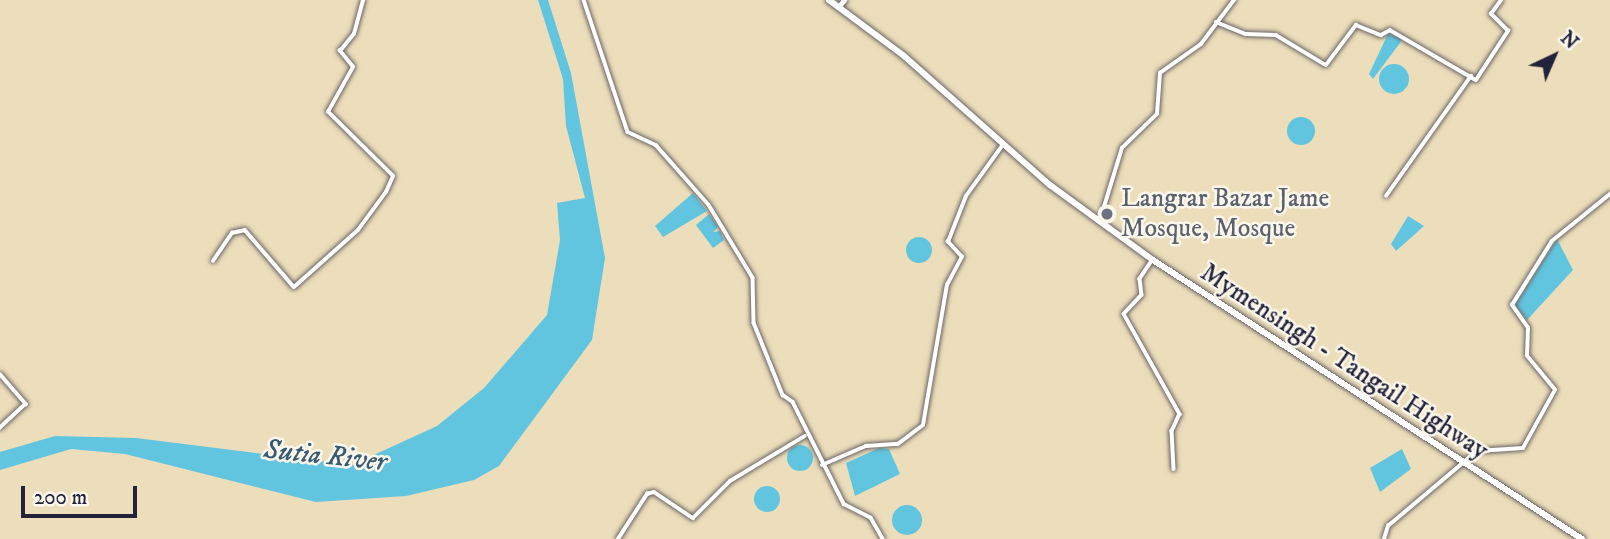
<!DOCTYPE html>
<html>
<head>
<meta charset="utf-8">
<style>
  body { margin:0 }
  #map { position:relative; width:1610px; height:539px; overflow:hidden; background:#ecdeba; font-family:"IM FELL DW Pica",serif }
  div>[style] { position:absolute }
  .water>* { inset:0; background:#62c5e0 }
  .round { border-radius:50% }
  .roads { filter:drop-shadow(0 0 2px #696467) drop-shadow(0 0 2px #696467) }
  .minor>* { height:3.5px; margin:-1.75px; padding:0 1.75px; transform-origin:1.75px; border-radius:1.75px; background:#fff }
  .major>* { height:5px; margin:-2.5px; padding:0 2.5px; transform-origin:2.5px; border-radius:2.5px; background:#fff }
  .highway>* { height:6px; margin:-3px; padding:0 3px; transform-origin:3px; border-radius:3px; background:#fff }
  .dots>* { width:19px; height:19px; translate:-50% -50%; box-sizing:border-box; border:4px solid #fbf7ec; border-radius:50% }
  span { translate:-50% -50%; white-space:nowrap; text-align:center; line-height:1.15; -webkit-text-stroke:5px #fbf7ec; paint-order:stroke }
  .worship-label { font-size:26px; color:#5b616d }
  .left { translate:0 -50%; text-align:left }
  .street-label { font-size:26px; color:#22223b }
  .water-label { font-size:28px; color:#385b75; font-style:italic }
  .north { position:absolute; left:1519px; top:21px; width:70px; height:70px; -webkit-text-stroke:5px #fbf7ec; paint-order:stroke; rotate:44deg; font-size:19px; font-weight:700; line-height:28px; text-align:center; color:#22223b }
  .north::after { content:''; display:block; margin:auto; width:24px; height:32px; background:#22223b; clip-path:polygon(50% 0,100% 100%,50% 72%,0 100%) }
  .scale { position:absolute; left:21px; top:486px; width:116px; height:32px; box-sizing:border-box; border:4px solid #22223b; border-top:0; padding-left:9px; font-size:21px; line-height:24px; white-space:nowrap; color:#22223b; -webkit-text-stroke:5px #fbf7ec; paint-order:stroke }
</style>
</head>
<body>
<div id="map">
  <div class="water">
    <i style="clip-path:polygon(538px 0,548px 0,571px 73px,605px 258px,592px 340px,499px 466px,474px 480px,406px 496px,316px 502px,125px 454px,71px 449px,0 470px,0 452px,55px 436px,136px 438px,352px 465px,437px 426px,484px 388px,547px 315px,560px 240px,557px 203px,585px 198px,566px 126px,563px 79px)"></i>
    <i style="clip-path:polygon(1388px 34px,1402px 38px,1400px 43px,1373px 79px,1369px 74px)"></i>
    <i class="round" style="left:1379px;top:64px;width:30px;height:30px"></i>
    <i class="round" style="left:1287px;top:117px;width:28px;height:28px"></i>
    <i style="clip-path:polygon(693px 193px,707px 211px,663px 237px,655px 226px)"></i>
    <i style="clip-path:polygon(709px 214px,718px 227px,713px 232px,720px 231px,724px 240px,713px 248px,696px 225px)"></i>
    <i style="clip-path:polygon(1408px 216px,1424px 226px,1396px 251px,1391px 244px)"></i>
    <i class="round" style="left:906px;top:237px;width:26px;height:26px"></i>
    <i style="clip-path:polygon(1557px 239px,1573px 270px,1527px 320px,1515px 305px)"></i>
    <i class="round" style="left:787px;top:445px;width:26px;height:26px"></i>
    <i style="clip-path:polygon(879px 448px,889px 449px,900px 474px,855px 496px,846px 463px)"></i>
    <i style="clip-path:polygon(1402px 449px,1411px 469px,1380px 492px,1370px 468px)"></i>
    <i class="round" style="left:754px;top:486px;width:26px;height:26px"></i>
    <i class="round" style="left:892px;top:505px;width:30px;height:30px"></i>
  </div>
  <div class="roads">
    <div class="minor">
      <i style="left:584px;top:0;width:139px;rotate:71.6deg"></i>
      <i style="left:628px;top:132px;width:31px;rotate:25deg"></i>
      <i style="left:656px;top:145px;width:80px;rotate:48.5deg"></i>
      <i style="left:709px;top:205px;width:85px;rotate:58.9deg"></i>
      <i style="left:753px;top:278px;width:45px;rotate:88.7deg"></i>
      <i style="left:754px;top:323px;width:78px;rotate:68.1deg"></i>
      <i style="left:783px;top:395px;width:12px;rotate:35deg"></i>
      <i style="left:793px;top:402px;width:114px;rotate:63.4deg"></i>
      <i style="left:844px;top:504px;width:30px;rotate:27deg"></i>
      <i style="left:871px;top:518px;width:24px;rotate:60deg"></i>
      <i style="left:1216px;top:22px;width:32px;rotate:22deg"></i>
      <i style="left:1246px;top:34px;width:30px;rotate:2deg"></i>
      <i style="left:1276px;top:35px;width:58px;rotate:31deg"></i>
      <i style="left:1326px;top:65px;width:50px;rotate:-53.1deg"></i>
      <i style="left:1356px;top:25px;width:27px;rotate:22deg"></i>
      <i style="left:1381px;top:35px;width:10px;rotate:-29deg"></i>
      <i style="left:1390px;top:30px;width:99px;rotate:30.2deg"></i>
      <i style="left:1476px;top:80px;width:59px;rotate:-56.9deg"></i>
      <i style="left:1508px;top:31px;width:24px;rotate:-135deg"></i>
      <i style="left:1491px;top:14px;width:17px;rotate:-54deg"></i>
      <i style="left:1386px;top:196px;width:147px;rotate:-54.7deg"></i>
      <i style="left:1100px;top:220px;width:75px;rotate:-73deg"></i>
      <i style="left:1122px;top:148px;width:49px;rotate:-44.2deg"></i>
      <i style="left:1157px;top:114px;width:41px;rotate:-85.8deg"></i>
      <i style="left:1160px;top:73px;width:50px;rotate:-35.3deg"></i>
      <i style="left:1201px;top:44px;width:55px;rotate:-53.1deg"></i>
      <i style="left:213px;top:261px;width:34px;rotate:-56deg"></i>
      <i style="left:232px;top:233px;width:13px;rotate:-13deg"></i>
      <i style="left:245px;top:230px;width:75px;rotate:49.3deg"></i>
      <i style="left:294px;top:287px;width:86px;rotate:-41.7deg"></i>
      <i style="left:358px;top:230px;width:47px;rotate:-53.6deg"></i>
      <i style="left:386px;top:192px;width:17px;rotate:-66deg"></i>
      <i style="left:393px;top:176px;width:91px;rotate:-135.4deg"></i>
      <i style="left:328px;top:112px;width:51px;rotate:-60.9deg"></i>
      <i style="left:353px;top:67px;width:21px;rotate:-129deg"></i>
      <i style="left:340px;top:51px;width:22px;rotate:-51deg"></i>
      <i style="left:354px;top:34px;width:35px;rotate:-75deg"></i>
      <i style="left:1152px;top:261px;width:22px;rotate:124deg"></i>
      <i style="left:1140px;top:279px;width:16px;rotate:83deg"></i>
      <i style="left:1142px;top:295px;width:26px;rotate:133deg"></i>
      <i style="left:1124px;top:314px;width:115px;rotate:60.8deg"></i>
      <i style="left:1180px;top:414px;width:19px;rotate:115deg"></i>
      <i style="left:1172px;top:431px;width:38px;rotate:87deg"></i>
      <i style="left:0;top:374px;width:40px;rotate:49deg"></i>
      <i style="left:26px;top:404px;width:35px;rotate:137deg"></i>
      <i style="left:822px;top:465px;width:48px;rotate:-23.4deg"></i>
      <i style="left:866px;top:446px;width:32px;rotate:-4deg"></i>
      <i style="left:898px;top:444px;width:31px;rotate:-37deg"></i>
      <i style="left:923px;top:425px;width:142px;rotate:-80.3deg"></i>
      <i style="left:947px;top:285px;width:32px;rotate:-62deg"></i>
      <i style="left:962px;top:257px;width:21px;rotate:-133deg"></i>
      <i style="left:948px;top:242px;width:49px;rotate:-68.6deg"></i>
      <i style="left:966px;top:196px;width:62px;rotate:-54.2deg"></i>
      <i style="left:618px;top:539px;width:54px;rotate:-57.2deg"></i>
      <i style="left:647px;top:494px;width:7px;rotate:-16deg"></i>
      <i style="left:654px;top:492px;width:47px;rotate:33.7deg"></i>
      <i style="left:693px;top:518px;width:52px;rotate:-45deg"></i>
      <i style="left:730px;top:481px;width:87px;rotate:-31deg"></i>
      <i style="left:1384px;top:539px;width:14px;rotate:-73deg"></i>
      <i style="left:1388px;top:526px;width:116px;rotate:-40.1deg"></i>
      <i style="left:1477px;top:451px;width:46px;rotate:-3.7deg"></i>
      <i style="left:1523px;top:448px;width:66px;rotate:-61.1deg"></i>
      <i style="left:1555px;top:390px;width:44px;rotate:-129.5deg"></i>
      <i style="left:1527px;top:356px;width:28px;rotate:-88deg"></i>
      <i style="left:1528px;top:328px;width:28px;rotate:-125deg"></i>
      <i style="left:1512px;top:305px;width:75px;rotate:-58deg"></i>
      <i style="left:1552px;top:241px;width:75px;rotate:-39deg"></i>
    </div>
    <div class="major">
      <i style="left:839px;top:6px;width:8px;rotate:-50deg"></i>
    </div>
    <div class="highway">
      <i style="left:829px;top:0;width:94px;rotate:36.7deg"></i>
      <i style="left:904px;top:56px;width:195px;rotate:41.5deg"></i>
      <i style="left:1050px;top:185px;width:127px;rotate:36.1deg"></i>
      <i style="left:1153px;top:260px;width:512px;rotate:33.04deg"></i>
    </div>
  </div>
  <div class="dots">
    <i style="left:1107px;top:214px;background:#6b7280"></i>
  </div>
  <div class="worship-label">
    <span class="left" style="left:1121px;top:214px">Langrar Bazar Jame<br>Mosque, Mosque</span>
  </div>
  <div class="street-label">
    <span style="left:1344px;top:362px;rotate:33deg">Mymensingh - Tangail Highway</span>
  </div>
  <div class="water-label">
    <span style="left:325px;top:456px;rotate:6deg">Sutia River</span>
  </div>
  <div class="north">N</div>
  <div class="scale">200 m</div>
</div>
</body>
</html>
